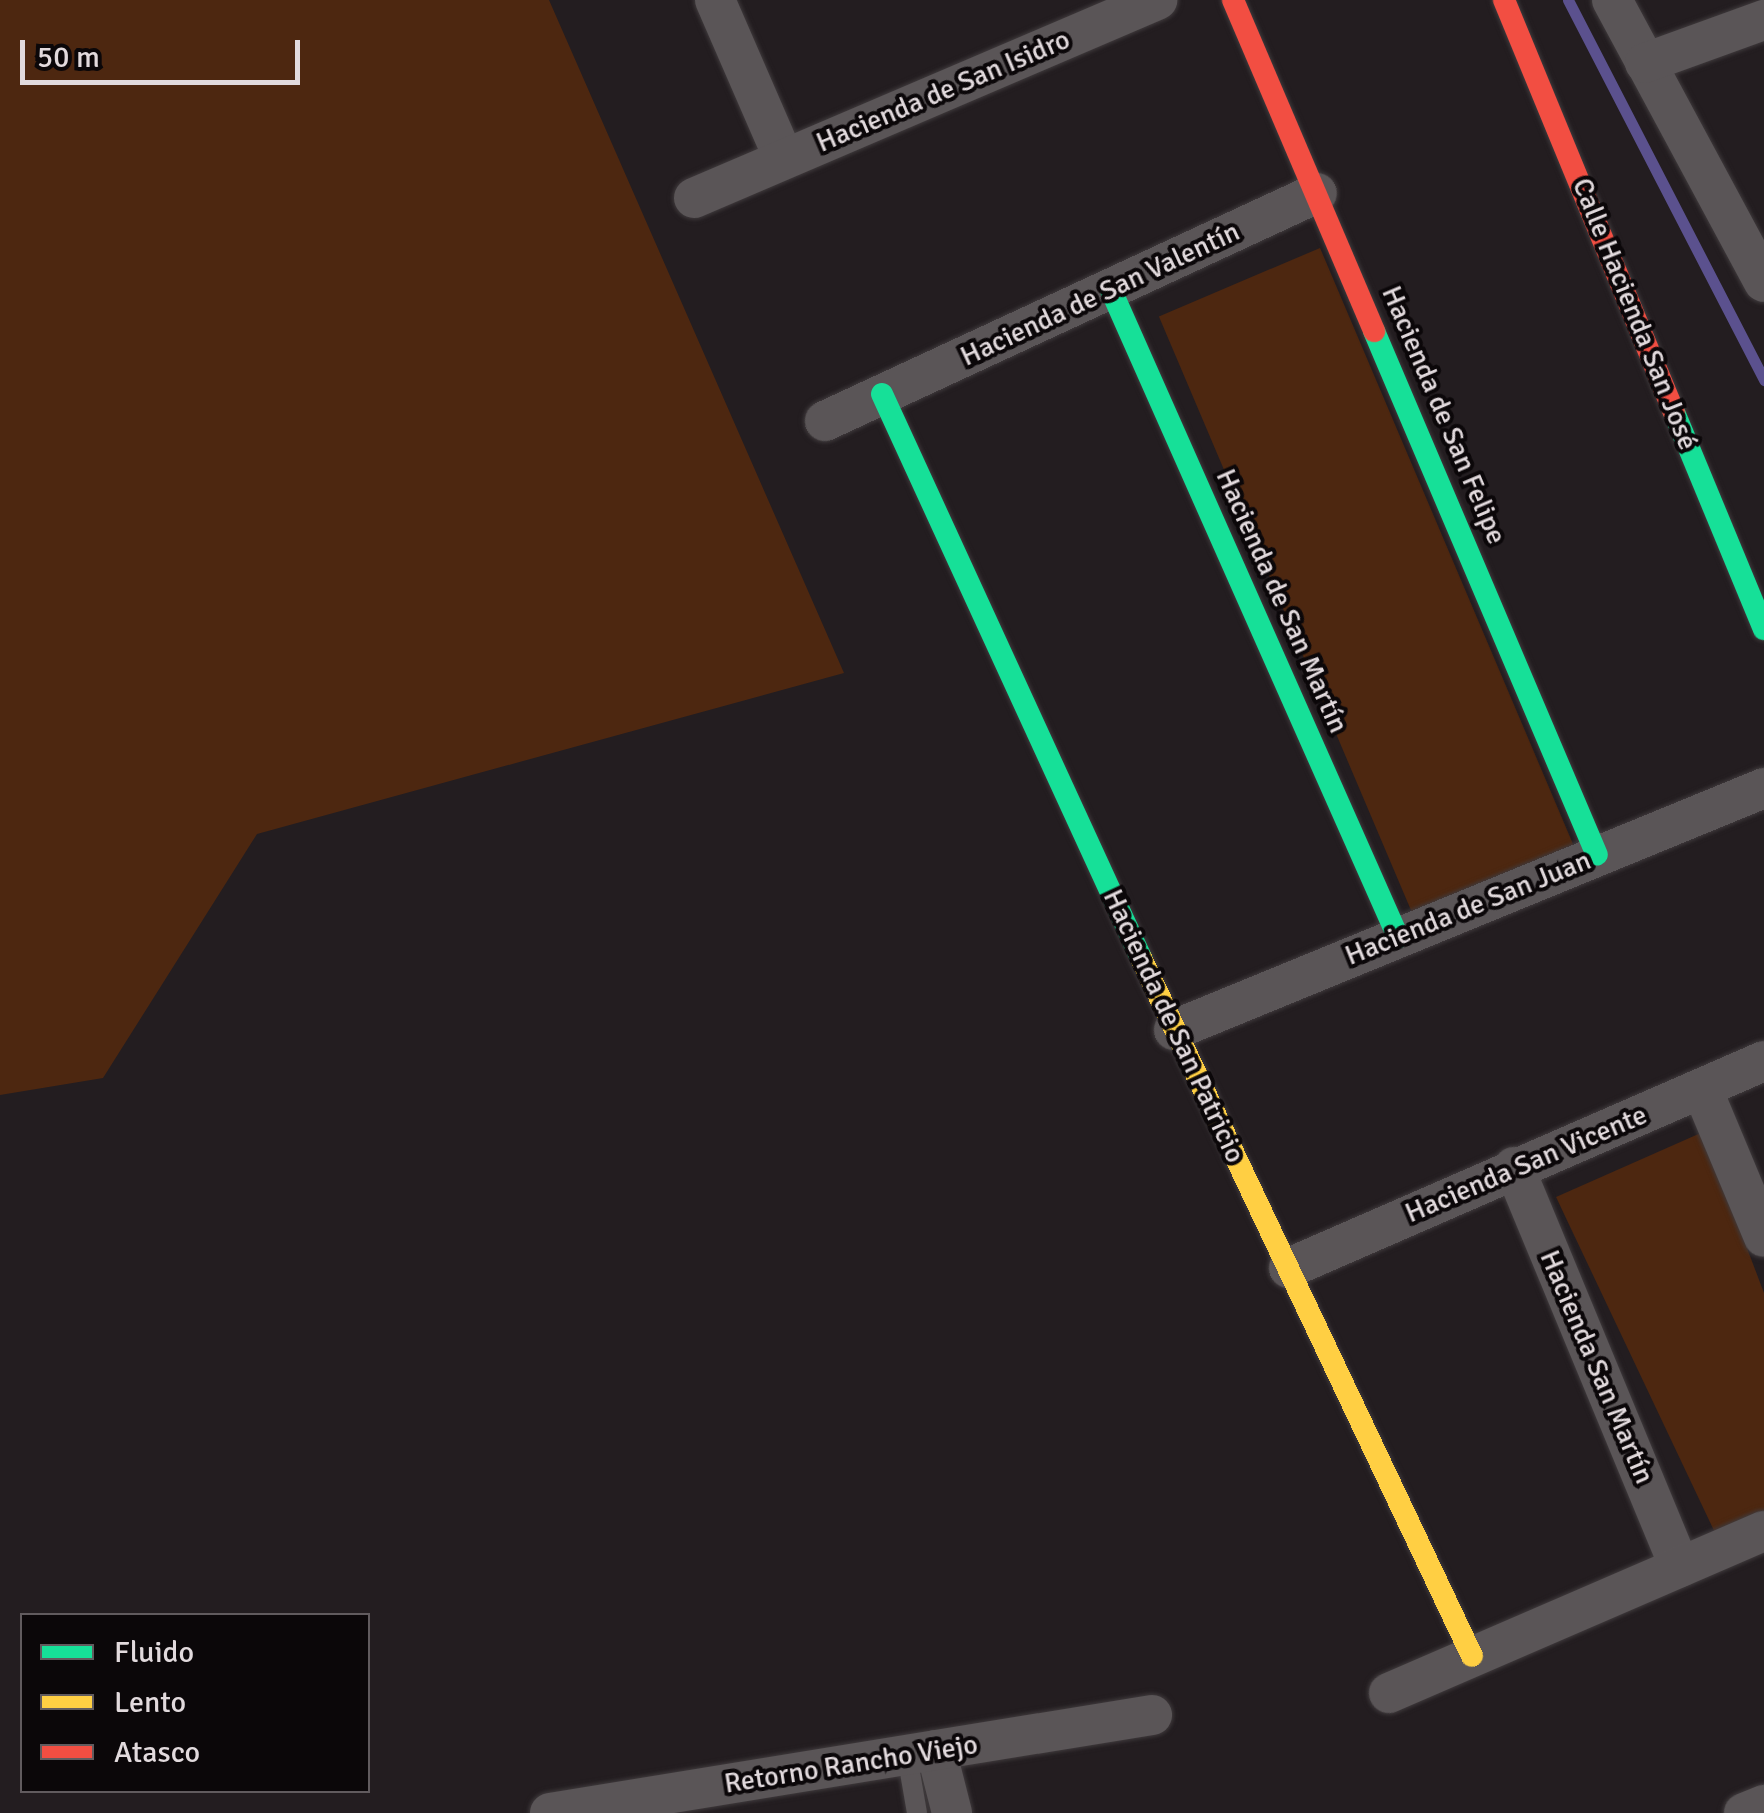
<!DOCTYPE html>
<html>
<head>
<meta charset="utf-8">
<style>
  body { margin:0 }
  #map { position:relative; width:1764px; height:1813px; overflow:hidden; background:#231d20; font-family:Signika,sans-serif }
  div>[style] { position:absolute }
  .green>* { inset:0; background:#4d2710; transform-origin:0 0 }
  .stream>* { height:11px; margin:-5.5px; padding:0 5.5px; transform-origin:5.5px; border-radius:5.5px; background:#5b518e }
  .roads { filter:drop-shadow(0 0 2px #3f3a3c) drop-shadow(0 0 2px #3f3a3c) }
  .lane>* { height:20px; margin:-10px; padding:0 10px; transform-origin:10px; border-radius:10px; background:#5a5557 }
  .street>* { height:40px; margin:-20px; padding:0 20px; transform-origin:20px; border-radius:20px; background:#5a5557 }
  .fast>* { height:22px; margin:-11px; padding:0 11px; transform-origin:11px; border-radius:11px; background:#16e098 }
  .slow>* { height:22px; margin:-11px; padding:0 11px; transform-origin:11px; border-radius:11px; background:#ffcf43 }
  .jam>* { height:22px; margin:-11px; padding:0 11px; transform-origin:11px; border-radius:11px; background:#f24e42 }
  span { translate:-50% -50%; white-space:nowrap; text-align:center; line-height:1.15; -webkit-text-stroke:8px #0b0709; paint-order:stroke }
  .street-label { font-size:28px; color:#e2dadd }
  .legend { position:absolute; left:20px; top:1613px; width:350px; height:180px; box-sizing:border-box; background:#0b0709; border:2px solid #615b5e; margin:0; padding:12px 18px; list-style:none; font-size:30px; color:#e2dadd }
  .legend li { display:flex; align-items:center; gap:20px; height:50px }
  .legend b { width:50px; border:2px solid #615b5e }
  .scale { position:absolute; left:20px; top:40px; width:280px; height:45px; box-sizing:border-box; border:5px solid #e2dadd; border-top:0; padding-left:12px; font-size:30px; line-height:35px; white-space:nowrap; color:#e2dadd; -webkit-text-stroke:8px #0b0709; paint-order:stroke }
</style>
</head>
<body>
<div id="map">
  <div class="green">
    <i style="clip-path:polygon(0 0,549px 0,844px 673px,257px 834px,103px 1078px,0 1095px)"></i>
    <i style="left:1320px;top:248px;width:658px;height:175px;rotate:67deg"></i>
    <i style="clip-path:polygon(1703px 1132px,1764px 1293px,1764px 1519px,1718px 1539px,1556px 1197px)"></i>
  </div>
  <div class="stream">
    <i style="left:1568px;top:0;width:428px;rotate:62.7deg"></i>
  </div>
  <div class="roads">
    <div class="lane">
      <i style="left:907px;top:1755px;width:59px;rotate:80.2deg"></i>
    </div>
    <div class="street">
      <i style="left:715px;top:0;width:173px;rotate:66.5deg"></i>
      <i style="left:1612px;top:0;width:320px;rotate:61.7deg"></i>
      <i style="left:1645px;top:63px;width:127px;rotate:-19.9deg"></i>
      <i style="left:694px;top:198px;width:504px;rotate:-23.15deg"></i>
      <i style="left:825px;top:421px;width:542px;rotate:-24.86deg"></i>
      <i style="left:1174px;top:1030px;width:638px;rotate:-22.3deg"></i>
      <i style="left:1702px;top:1089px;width:160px;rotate:67.3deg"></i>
      <i style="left:1514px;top:1167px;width:433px;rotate:67.5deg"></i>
      <i style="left:1289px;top:1268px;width:518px;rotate:-23.55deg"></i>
      <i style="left:1389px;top:1693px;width:408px;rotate:-23.4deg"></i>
      <i style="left:936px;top:1750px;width:65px;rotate:75.7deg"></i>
      <i style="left:550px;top:1813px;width:610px;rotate:-9.25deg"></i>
      <i style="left:1744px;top:1813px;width:22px;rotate:-22deg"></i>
    </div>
    <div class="fast">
      <i style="left:1111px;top:290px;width:708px;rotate:66.08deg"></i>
      <i style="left:1374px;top:331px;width:569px;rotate:66.95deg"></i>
      <i style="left:882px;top:394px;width:623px;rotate:65.33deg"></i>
      <i style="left:1674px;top:412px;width:235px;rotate:67.5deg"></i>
    </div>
    <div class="slow">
      <i style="left:1142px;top:960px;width:770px;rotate:64.63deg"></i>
    </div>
    <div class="jam">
      <i style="left:1233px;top:0;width:360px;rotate:66.9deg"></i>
      <i style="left:1504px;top:0;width:446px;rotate:67.6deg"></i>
    </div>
  </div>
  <div class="street-label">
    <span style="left:943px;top:91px;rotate:-23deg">Hacienda de San Isidro</span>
    <span style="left:1100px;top:294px;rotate:-25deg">Hacienda de San Valentín</span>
    <span style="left:1635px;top:314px;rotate:68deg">Calle Hacienda San José</span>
    <span style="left:1444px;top:415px;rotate:67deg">Hacienda de San Felipe</span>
    <span style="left:1282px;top:601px;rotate:66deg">Hacienda de San Martín</span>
    <span style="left:1468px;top:908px;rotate:-22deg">Hacienda de San Juan</span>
    <span style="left:1174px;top:1026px;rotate:65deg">Hacienda de San Patricio</span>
    <span style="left:1526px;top:1164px;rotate:-23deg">Hacienda San Vicente</span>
    <span style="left:1597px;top:1367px;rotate:67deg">Hacienda San Martín</span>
    <span style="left:851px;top:1764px;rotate:-9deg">Retorno Rancho Viejo</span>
  </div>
  <ul class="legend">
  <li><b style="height:12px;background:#16e098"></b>Fluido</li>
  <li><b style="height:12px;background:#ffcf43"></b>Lento</li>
  <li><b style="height:12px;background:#f24e42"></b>Atasco</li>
  </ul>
  <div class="scale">50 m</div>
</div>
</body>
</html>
